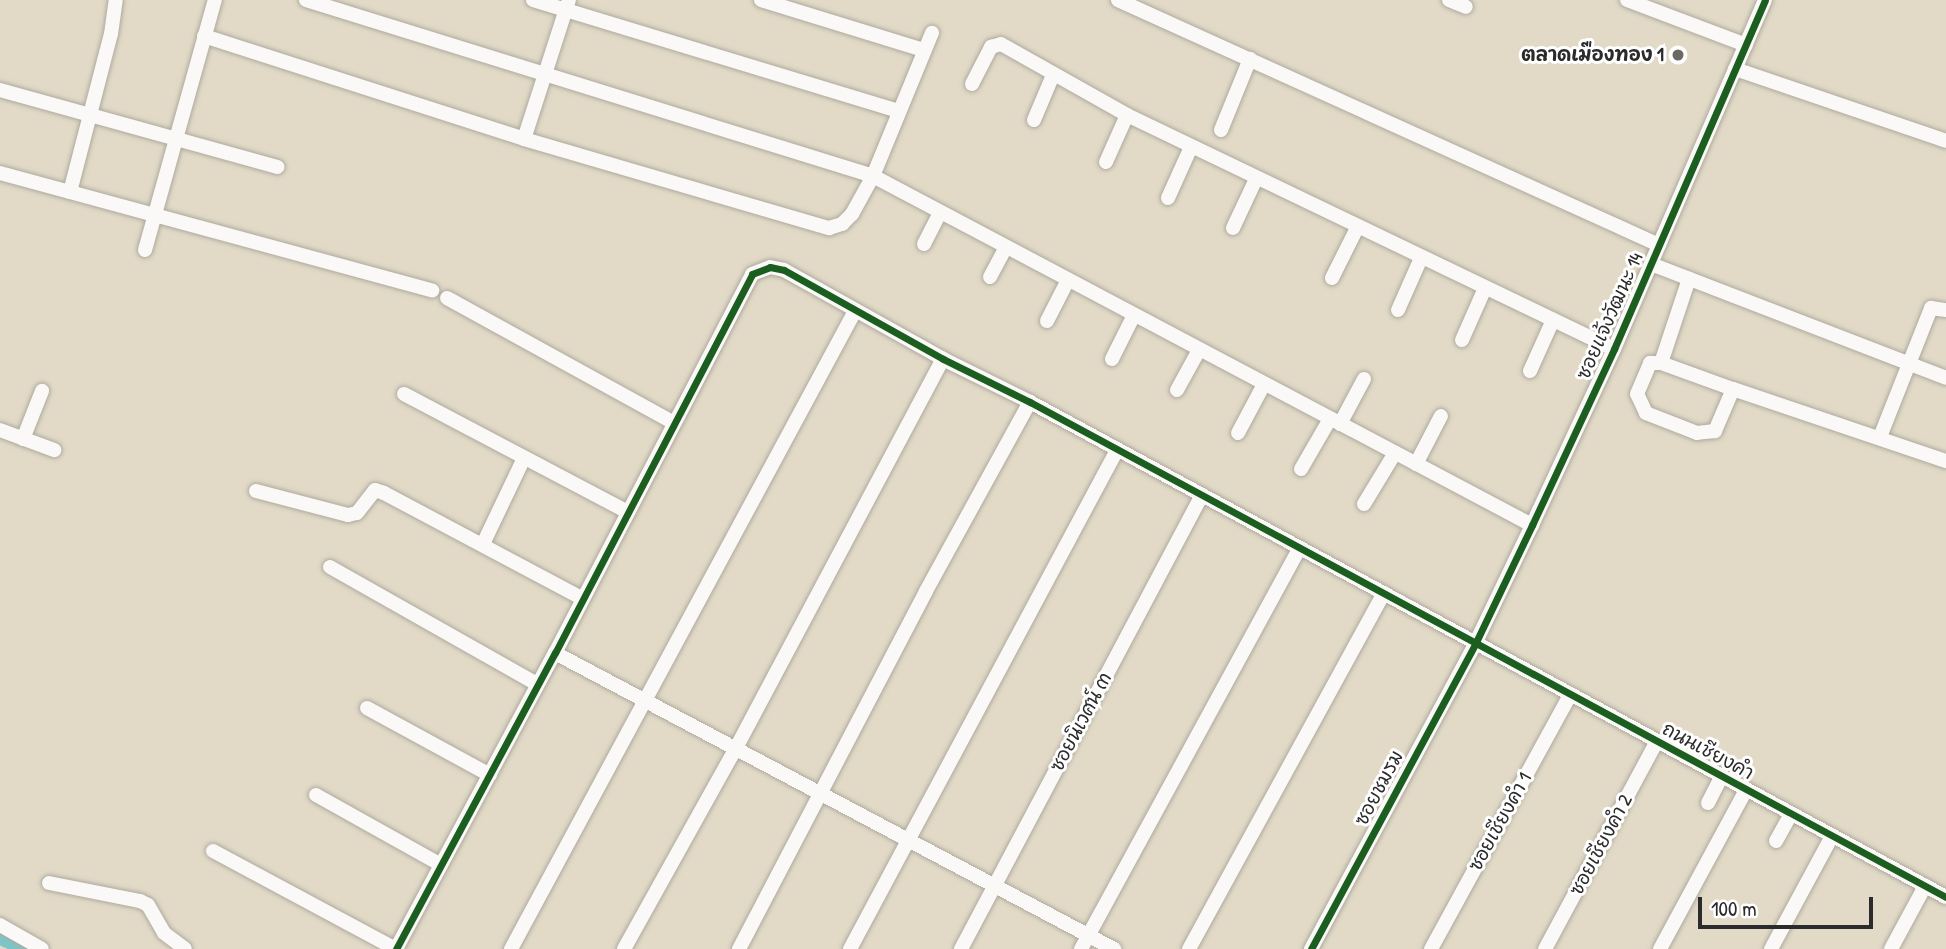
<!DOCTYPE html>
<html>
<head>
<meta charset="utf-8">
<style>
  body { margin:0 }
  #map { position:relative; width:1946px; height:949px; overflow:hidden; background:#e2dac7; font-family:"Patrick Hand","Playpen Sans Thai",sans-serif }
  div>[style] { position:absolute }
  .canal>* { height:12px; margin:-6px; padding:0 6px; transform-origin:6px; border-radius:6px; background:#7cc6c8 }
  .roads { filter:drop-shadow(0 0 2px #aeaa9e) drop-shadow(0 0 2px #aeaa9e) }
  .minor>* { height:14px; margin:-7px; padding:0 7px; transform-origin:7px; border-radius:7px; background:#fbf9f7 }
  .cycleway>* { height:7px; margin:-3.5px; padding:0 3.5px; transform-origin:3.5px; border-radius:3.5px; background:#1b5e20 }
  .dots>* { width:19px; height:19px; translate:-50% -50%; box-sizing:border-box; border:4px solid #fff; border-radius:50% }
  span { translate:-50% -50%; white-space:nowrap; text-align:center; line-height:1.15; -webkit-text-stroke:6px #fff; paint-order:stroke }
  .poi-label { font-size:19px; color:#2b2b2b; font-weight:700 }
  .right { translate:-100% -50%; text-align:right }
  .street-label { font-size:19px; color:#2b2b2b }
  .scale { position:absolute; left:1698px; top:897px; width:175px; height:32px; box-sizing:border-box; border:4px solid #2b2b2b; border-top:0; padding-left:9px; font-size:21px; line-height:24px; white-space:nowrap; color:#2b2b2b; -webkit-text-stroke:5px #fff; paint-order:stroke }
</style>
</head>
<body>
<div id="map">
  <div class="canal">
    <i style="left:0;top:939px;width:24px;rotate:24deg"></i>
  </div>
  <div class="roads">
    <div class="minor">
      <i style="left:306px;top:0;width:594px;rotate:17.24deg"></i>
      <i style="left:873px;top:176px;width:746px;rotate:27.91deg"></i>
      <i style="left:533px;top:0;width:382px;rotate:16.9deg"></i>
      <i style="left:761px;top:0;width:170px;rotate:17.1deg"></i>
      <i style="left:1118px;top:0;width:594px;rotate:24.36deg"></i>
      <i style="left:1449px;top:0;width:18px;rotate:22deg"></i>
      <i style="left:1627px;top:0;width:127px;rotate:20.7deg"></i>
      <i style="left:204px;top:36px;width:336px;rotate:17.8deg"></i>
      <i style="left:524px;top:139px;width:318px;rotate:16.3deg"></i>
      <i style="left:829px;top:228px;width:14px;rotate:-17deg"></i>
      <i style="left:842px;top:224px;width:14px;rotate:-45deg"></i>
      <i style="left:852px;top:214px;width:43px;rotate:-61.1deg"></i>
      <i style="left:873px;top:176px;width:155px;rotate:-67.6deg"></i>
      <i style="left:1735px;top:69px;width:223px;rotate:18.8deg"></i>
      <i style="left:972px;top:84px;width:42px;rotate:-62.8deg"></i>
      <i style="left:991px;top:47px;width:10px;rotate:-17deg"></i>
      <i style="left:1001px;top:44px;width:145px;rotate:29.4deg"></i>
      <i style="left:1127px;top:115px;width:540px;rotate:25.66deg"></i>
      <i style="left:0;top:90px;width:288px;rotate:15.5deg"></i>
      <i style="left:1034px;top:120px;width:49px;rotate:-67.1deg"></i>
      <i style="left:1221px;top:130px;width:77px;rotate:-67.8deg"></i>
      <i style="left:524px;top:139px;width:146px;rotate:-72.1deg"></i>
      <i style="left:1106px;top:162px;width:51px;rotate:-65.9deg"></i>
      <i style="left:0;top:173px;width:448px;rotate:15.2deg"></i>
      <i style="left:70px;top:192px;width:163px;rotate:-75.5deg"></i>
      <i style="left:111px;top:34px;width:34px;rotate:-82deg"></i>
      <i style="left:1168px;top:198px;width:56px;rotate:-65.7deg"></i>
      <i style="left:1233px;top:228px;width:54px;rotate:-64.9deg"></i>
      <i style="left:924px;top:244px;width:35px;rotate:-63deg"></i>
      <i style="left:145px;top:250px;width:260px;rotate:-74.4deg"></i>
      <i style="left:1651px;top:264px;width:316px;rotate:21.1deg"></i>
      <i style="left:990px;top:277px;width:34px;rotate:-62deg"></i>
      <i style="left:1332px;top:278px;width:56px;rotate:-63.4deg"></i>
      <i style="left:447px;top:298px;width:259px;rotate:28.8deg"></i>
      <i style="left:1398px;top:310px;width:57px;rotate:-66.1deg"></i>
      <i style="left:1047px;top:321px;width:46px;rotate:-62.9deg"></i>
      <i style="left:1462px;top:340px;width:57px;rotate:-66.1deg"></i>
      <i style="left:1112px;top:359px;width:49px;rotate:-63.4deg"></i>
      <i style="left:1650px;top:363px;width:11px"></i>
      <i style="left:1661px;top:363px;width:77px;rotate:19.9deg"></i>
      <i style="left:1733px;top:389px;width:46px;rotate:113.2deg"></i>
      <i style="left:1715px;top:431px;width:18px;rotate:174deg"></i>
      <i style="left:1697px;top:433px;width:55px;rotate:-158.6deg"></i>
      <i style="left:1646px;top:413px;width:21px;rotate:-115deg"></i>
      <i style="left:1637px;top:394px;width:34px;rotate:-67deg"></i>
      <i style="left:1661px;top:363px;width:89px;rotate:-71.6deg"></i>
      <i style="left:1530px;top:371px;width:56px;rotate:-65.7deg"></i>
      <i style="left:1733px;top:389px;width:225px;rotate:18.7deg"></i>
      <i style="left:1177px;top:390px;width:46px;rotate:-61.2deg"></i>
      <i style="left:404px;top:394px;width:253px;rotate:27.8deg"></i>
      <i style="left:1340px;top:424px;width:51px;rotate:-61.9deg"></i>
      <i style="left:0;top:430px;width:58px;rotate:20.3deg"></i>
      <i style="left:1238px;top:433px;width:55px;rotate:-62deg"></i>
      <i style="left:1880px;top:437px;width:139px;rotate:-68.4deg"></i>
      <i style="left:1931px;top:308px;width:15px;rotate:8deg"></i>
      <i style="left:23px;top:439px;width:52px;rotate:-68.4deg"></i>
      <i style="left:1416px;top:464px;width:54px;rotate:-62.5deg"></i>
      <i style="left:1301px;top:469px;width:58px;rotate:-59.9deg"></i>
      <i style="left:256px;top:491px;width:95px;rotate:14.6deg"></i>
      <i style="left:348px;top:515px;width:9px;rotate:-13deg"></i>
      <i style="left:357px;top:513px;width:29px;rotate:-52deg"></i>
      <i style="left:375px;top:490px;width:9px;rotate:18deg"></i>
      <i style="left:384px;top:493px;width:225px;rotate:28deg"></i>
      <i style="left:1364px;top:504px;width:60px;rotate:-58.7deg"></i>
      <i style="left:483px;top:544px;width:95px;rotate:-64.5deg"></i>
      <i style="left:330px;top:567px;width:238px;rotate:29.5deg"></i>
      <i style="left:555px;top:653px;width:633px;rotate:27.9deg"></i>
      <i style="left:367px;top:708px;width:140px;rotate:28.6deg"></i>
      <i style="left:316px;top:795px;width:143px;rotate:29.2deg"></i>
      <i style="left:1708px;top:803px;width:29px;rotate:-63deg"></i>
      <i style="left:1776px;top:841px;width:31px;rotate:-61deg"></i>
      <i style="left:213px;top:851px;width:208px;rotate:28.2deg"></i>
      <i style="left:49px;top:883px;width:93px;rotate:11.2deg"></i>
      <i style="left:140px;top:901px;width:9px;rotate:27deg"></i>
      <i style="left:148px;top:905px;width:32px;rotate:60deg"></i>
      <i style="left:164px;top:933px;width:26px;rotate:37deg"></i>
      <i style="left:0;top:925px;width:48px;rotate:29.7deg"></i>
      <i style="left:396px;top:949px;width:336px;rotate:-61.8deg"></i>
      <i style="left:555px;top:653px;width:427px;rotate:-62.5deg"></i>
      <i style="left:752px;top:274px;width:19px;rotate:-21deg"></i>
      <i style="left:770px;top:267px;width:14px;rotate:12deg"></i>
      <i style="left:784px;top:270px;width:182px;rotate:29.2deg"></i>
      <i style="left:943px;top:359px;width:97px;rotate:26.3deg"></i>
      <i style="left:1030px;top:402px;width:1041px;rotate:28.39deg"></i>
      <i style="left:511px;top:949px;width:725px;rotate:-61.67deg"></i>
      <i style="left:624px;top:949px;width:230px;rotate:-60.9deg"></i>
      <i style="left:736px;top:748px;width:441px;rotate:-62deg"></i>
      <i style="left:739px;top:949px;width:404px;rotate:-62.4deg"></i>
      <i style="left:926px;top:591px;width:216px;rotate:-61.2deg"></i>
      <i style="left:850px;top:949px;width:566px;rotate:-61.85deg"></i>
      <i style="left:961px;top:949px;width:514px;rotate:-62.04deg"></i>
      <i style="left:1081px;top:949px;width:457px;rotate:-61.4deg"></i>
      <i style="left:1189px;top:949px;width:406px;rotate:-61.3deg"></i>
      <i style="left:1311px;top:949px;width:349px;rotate:-61.7deg"></i>
      <i style="left:1476px;top:642px;width:130px;rotate:-64.4deg"></i>
      <i style="left:1532px;top:525px;width:194px;rotate:-65deg"></i>
      <i style="left:1614px;top:349px;width:380px;rotate:-66.6deg"></i>
      <i style="left:1431px;top:949px;width:290px;rotate:-61.3deg"></i>
      <i style="left:1545px;top:949px;width:236px;rotate:-61.7deg"></i>
      <i style="left:1660px;top:949px;width:181px;rotate:-61.6deg"></i>
      <i style="left:1771px;top:949px;width:128px;rotate:-61.6deg"></i>
      <i style="left:1891px;top:949px;width:72px;rotate:-61.6deg"></i>
    </div>
  </div>
  <div class="cycleway">
    <i style="left:396px;top:949px;width:336px;rotate:-61.8deg"></i>
    <i style="left:555px;top:653px;width:427px;rotate:-62.5deg"></i>
    <i style="left:752px;top:274px;width:19px;rotate:-21deg"></i>
    <i style="left:770px;top:267px;width:14px;rotate:12deg"></i>
    <i style="left:784px;top:270px;width:182px;rotate:29.2deg"></i>
    <i style="left:943px;top:359px;width:97px;rotate:26.3deg"></i>
    <i style="left:1030px;top:402px;width:1041px;rotate:28.39deg"></i>
    <i style="left:1311px;top:949px;width:349px;rotate:-61.7deg"></i>
    <i style="left:1476px;top:642px;width:130px;rotate:-64.4deg"></i>
    <i style="left:1532px;top:525px;width:194px;rotate:-65deg"></i>
    <i style="left:1614px;top:349px;width:380px;rotate:-66.6deg"></i>
  </div>
  <div class="dots">
    <i style="left:1678px;top:55px;background:#6b6862"></i>
  </div>
  <div class="poi-label">
    <span class="right" style="left:1664px;top:55px">ตลาดเมืองทอง 1</span>
  </div>
  <div class="street-label">
    <span style="left:1610px;top:316px;rotate:-66deg">ซอยแจ้งวัฒนะ 14</span>
    <span style="left:1081px;top:722px;rotate:-62deg">ซอยนิเวศน์ ๓</span>
    <span style="left:1708px;top:751px;rotate:28deg">ถนนเชียงคำ</span>
    <span style="left:1379px;top:788px;rotate:-62deg">ซอยชมรม</span>
    <span style="left:1500px;top:822px;rotate:-61deg">ซอยเชียงคำ 1</span>
    <span style="left:1601px;top:845px;rotate:-62deg">ซอยเชียงคำ 2</span>
  </div>
  <div class="scale">100 m</div>
</div>
</body>
</html>
